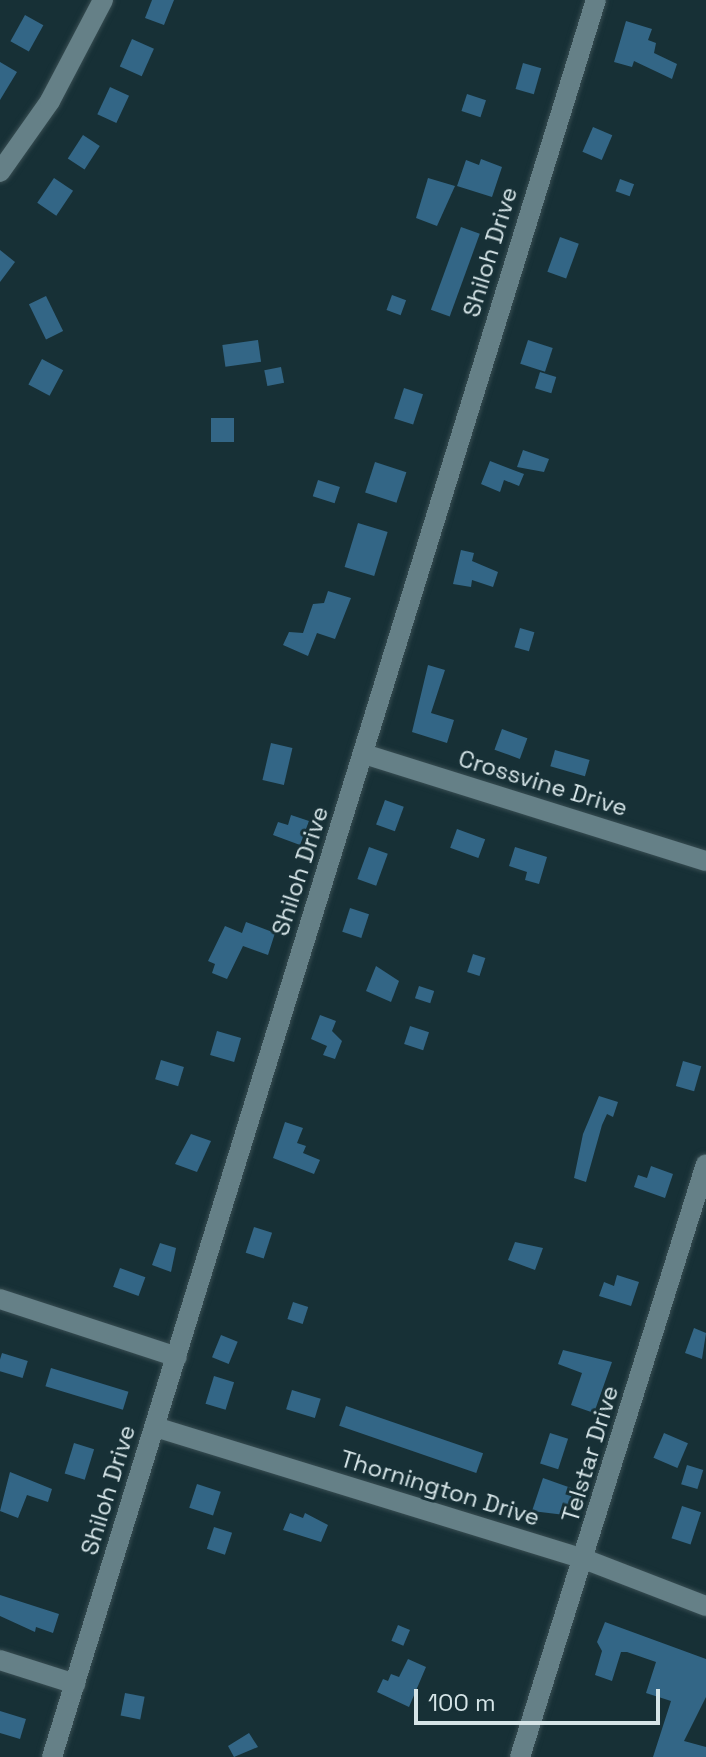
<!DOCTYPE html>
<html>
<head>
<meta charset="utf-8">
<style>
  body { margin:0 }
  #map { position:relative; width:706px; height:1757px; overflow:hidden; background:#173036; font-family:"Space Grotesk",sans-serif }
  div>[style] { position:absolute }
  .building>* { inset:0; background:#336686; transform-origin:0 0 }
  .roads { filter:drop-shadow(0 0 2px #384d52) drop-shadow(0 0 2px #384d52) }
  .minor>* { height:20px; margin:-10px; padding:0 10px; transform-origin:10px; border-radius:10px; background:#658087 }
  span { translate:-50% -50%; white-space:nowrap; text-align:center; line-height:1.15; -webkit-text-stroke:6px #173036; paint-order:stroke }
  .street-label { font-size:24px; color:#d5e4e7 }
  .scale { position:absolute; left:414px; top:1689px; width:246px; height:36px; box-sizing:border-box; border:4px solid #d5e4e7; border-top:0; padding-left:10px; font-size:24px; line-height:28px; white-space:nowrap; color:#d5e4e7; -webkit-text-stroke:6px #173036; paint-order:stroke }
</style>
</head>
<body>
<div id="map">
  <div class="building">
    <i style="clip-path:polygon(152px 0,174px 0,164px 25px,145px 18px)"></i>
    <i style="left:25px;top:15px;width:21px;height:30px;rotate:29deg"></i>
    <i style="clip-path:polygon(626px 21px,652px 29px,648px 40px,656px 43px,654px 53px,677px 64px,672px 79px,634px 61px,632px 67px,614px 62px)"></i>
    <i style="left:132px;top:39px;width:24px;height:30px;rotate:24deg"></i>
    <i style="clip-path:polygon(0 62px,17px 72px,0 100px)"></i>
    <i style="left:523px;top:63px;width:19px;height:27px;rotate:16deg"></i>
    <i style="left:110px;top:87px;width:21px;height:30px;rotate:25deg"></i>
    <i style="left:467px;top:94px;width:20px;height:18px;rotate:18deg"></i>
    <i style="left:593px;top:127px;width:21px;height:27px;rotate:23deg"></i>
    <i style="left:83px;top:135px;width:20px;height:28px;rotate:33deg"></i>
    <i style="clip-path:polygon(481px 159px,502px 167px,492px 197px,457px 186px,466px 160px,479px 165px)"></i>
    <i style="left:54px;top:178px;width:23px;height:30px;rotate:34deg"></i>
    <i style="clip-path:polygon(428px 178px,455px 186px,437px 226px,416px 218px)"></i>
    <i style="left:620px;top:179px;width:15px;height:13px;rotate:20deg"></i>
    <i style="left:461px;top:227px;width:20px;height:88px;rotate:20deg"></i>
    <i style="left:560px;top:237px;width:20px;height:37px;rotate:20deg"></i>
    <i style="clip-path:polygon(0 250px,15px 262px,0 282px)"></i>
    <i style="left:392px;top:295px;width:15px;height:16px;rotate:20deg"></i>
    <i style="left:46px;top:296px;width:39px;height:19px;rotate:64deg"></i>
    <i style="left:258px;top:340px;width:22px;height:36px;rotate:82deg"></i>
    <i style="left:528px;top:340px;width:26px;height:25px;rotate:18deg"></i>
    <i style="left:42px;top:359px;width:24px;height:29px;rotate:28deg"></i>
    <i style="left:281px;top:367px;width:16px;height:17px;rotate:79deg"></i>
    <i style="left:540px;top:372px;width:17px;height:17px;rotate:17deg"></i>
    <i style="left:404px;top:388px;width:20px;height:32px;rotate:18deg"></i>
    <i style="left:211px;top:418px;width:23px;height:24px"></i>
    <i style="clip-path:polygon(523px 450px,549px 459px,544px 472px,517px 467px)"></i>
    <i style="clip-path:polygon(490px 461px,524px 474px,519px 486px,504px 480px,500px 492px,481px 484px)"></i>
    <i style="left:375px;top:462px;width:33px;height:32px;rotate:18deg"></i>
    <i style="left:318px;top:480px;width:23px;height:17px;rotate:18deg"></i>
    <i style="left:358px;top:523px;width:31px;height:46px;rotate:17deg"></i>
    <i style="clip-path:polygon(461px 550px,474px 553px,472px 561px,498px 572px,493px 587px,472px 580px,471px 587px,453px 584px)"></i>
    <i style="clip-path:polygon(328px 591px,351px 598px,335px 639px,317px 633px,308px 656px,283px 645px,289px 632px,303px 633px,313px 604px,324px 603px)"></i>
    <i style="left:520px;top:628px;width:15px;height:20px;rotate:16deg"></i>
    <i style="clip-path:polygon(428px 665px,445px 670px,431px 713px,454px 720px,447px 743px,412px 732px)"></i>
    <i style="left:502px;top:729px;width:27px;height:22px;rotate:20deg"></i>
    <i style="left:271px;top:743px;width:22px;height:38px;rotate:13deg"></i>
    <i style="left:555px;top:750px;width:36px;height:17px;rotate:16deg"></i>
    <i style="left:385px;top:800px;width:20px;height:26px;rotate:20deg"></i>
    <i style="clip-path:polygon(291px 815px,309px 821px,300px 845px,273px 835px,278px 822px,288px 825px)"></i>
    <i style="left:457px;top:829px;width:30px;height:20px;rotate:20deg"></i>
    <i style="left:369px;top:847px;width:20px;height:34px;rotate:20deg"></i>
    <i style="clip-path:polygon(515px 847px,547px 857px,539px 884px,525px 880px,527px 872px,509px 866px)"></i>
    <i style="left:350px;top:908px;width:20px;height:25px;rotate:18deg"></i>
    <i style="clip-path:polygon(246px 922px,275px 933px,268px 955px,243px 946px,227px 979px,212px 973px,215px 964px,208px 961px,225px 926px,242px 933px)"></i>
    <i style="left:473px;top:954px;width:13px;height:19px;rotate:18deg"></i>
    <i style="clip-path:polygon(376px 966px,399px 981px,391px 1002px,366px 991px)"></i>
    <i style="left:419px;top:986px;width:16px;height:13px;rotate:18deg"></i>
    <i style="clip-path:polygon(320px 1015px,336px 1021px,332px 1031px,342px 1041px,335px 1059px,323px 1055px,327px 1046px,311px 1039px)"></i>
    <i style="left:410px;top:1026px;width:20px;height:19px;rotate:18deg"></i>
    <i style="left:217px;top:1031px;width:25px;height:25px;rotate:16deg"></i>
    <i style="left:161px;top:1060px;width:24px;height:20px;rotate:17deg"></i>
    <i style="left:683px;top:1061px;width:19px;height:26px;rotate:16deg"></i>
    <i style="clip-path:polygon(599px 1096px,618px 1102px,613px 1117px,607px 1114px,602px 1125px,586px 1182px,574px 1178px,583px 1134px)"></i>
    <i style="clip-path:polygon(285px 1122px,303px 1128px,297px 1143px,306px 1146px,303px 1153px,320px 1160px,314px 1174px,273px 1158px)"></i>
    <i style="clip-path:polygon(191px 1134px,211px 1141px,197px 1172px,175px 1164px)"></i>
    <i style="clip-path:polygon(651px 1166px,673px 1174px,665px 1198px,634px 1187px,638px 1175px,647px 1178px)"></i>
    <i style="left:254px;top:1227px;width:19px;height:27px;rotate:18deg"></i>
    <i style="clip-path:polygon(515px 1242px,543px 1248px,535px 1270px,508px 1260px)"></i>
    <i style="clip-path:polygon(160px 1243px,176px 1248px,171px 1272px,152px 1265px)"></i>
    <i style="left:120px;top:1268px;width:27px;height:20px;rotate:20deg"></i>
    <i style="clip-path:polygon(617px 1275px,639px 1282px,631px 1306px,599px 1296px,604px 1282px,614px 1286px)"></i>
    <i style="left:293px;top:1302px;width:16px;height:18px;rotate:18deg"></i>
    <i style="clip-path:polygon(694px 1328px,706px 1333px,702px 1359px,685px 1353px)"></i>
    <i style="left:221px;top:1335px;width:18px;height:24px;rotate:22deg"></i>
    <i style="clip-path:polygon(563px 1350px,612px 1362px,594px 1413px,571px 1405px,582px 1373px,558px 1364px)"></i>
    <i style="left:2px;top:1353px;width:27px;height:18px;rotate:17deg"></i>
    <i style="left:51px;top:1368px;width:81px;height:19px;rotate:17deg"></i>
    <i style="left:214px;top:1376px;width:21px;height:29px;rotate:17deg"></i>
    <i style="left:292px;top:1390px;width:30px;height:20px;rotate:17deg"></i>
    <i style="left:346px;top:1406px;width:145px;height:21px;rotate:19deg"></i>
    <i style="left:550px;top:1433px;width:19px;height:32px;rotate:18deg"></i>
    <i style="left:664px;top:1433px;width:26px;height:27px;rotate:23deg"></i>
    <i style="left:74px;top:1443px;width:21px;height:32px;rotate:17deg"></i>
    <i style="left:687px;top:1465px;width:17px;height:20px;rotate:17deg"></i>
    <i style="clip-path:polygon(10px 1472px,52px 1489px,48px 1502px,27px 1495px,18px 1518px,0 1511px)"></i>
    <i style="clip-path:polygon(543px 1478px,574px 1489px,565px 1515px,532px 1511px)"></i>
    <i style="left:197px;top:1484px;width:25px;height:25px;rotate:18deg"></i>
    <i style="left:682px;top:1506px;width:20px;height:34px;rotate:18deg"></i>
    <i style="clip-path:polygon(290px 1513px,303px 1518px,305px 1513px,328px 1525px,321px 1542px,283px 1530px)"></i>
    <i style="left:214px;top:1527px;width:19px;height:23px;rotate:18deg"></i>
    <i style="clip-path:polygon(0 1595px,59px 1614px,53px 1633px,36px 1627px,35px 1632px,0 1616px)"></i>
    <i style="clip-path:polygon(605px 1622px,706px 1659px,706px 1697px,684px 1741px,706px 1747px,706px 1757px,653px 1757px,671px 1701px,646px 1693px,656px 1662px,627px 1652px,621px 1652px,612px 1681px,595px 1675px,602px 1651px,597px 1642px)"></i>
    <i style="left:398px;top:1625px;width:13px;height:17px;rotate:23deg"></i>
    <i style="clip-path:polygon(408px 1659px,426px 1667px,409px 1707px,377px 1692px,383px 1679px,388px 1681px,391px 1674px,399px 1677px)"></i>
    <i style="left:125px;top:1693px;width:20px;height:23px;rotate:11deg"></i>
    <i style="clip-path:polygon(0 1711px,26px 1719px,20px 1739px,0 1733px)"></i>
    <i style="clip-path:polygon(249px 1733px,258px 1747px,234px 1757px,228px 1746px)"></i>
  </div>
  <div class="roads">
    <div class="minor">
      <i style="left:0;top:172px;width:87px;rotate:-54.8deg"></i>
      <i style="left:50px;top:101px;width:114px;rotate:-62.3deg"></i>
      <i style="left:364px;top:754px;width:358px;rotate:17.4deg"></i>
      <i style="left:0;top:1299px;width:186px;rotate:18.1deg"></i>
      <i style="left:155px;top:1427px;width:449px;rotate:17.1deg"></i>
      <i style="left:584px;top:1559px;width:131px;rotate:21.1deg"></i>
      <i style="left:0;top:1660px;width:79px;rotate:17.7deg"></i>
      <i style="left:52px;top:1757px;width:1839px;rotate:-72.8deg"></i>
      <i style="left:520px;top:1757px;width:621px;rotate:-72.59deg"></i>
    </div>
  </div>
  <div class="street-label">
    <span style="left:490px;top:252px;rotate:-73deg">Shiloh Drive</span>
    <span style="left:543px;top:783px;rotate:17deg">Crossvine Drive</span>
    <span style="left:300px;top:871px;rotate:-72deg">Shiloh Drive</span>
    <span style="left:590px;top:1454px;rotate:-73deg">Telstar Drive</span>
    <span style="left:440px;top:1488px;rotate:17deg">Thornington Drive</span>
    <span style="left:108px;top:1490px;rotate:-73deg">Shiloh Drive</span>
  </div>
  <div class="scale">100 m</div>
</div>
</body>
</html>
